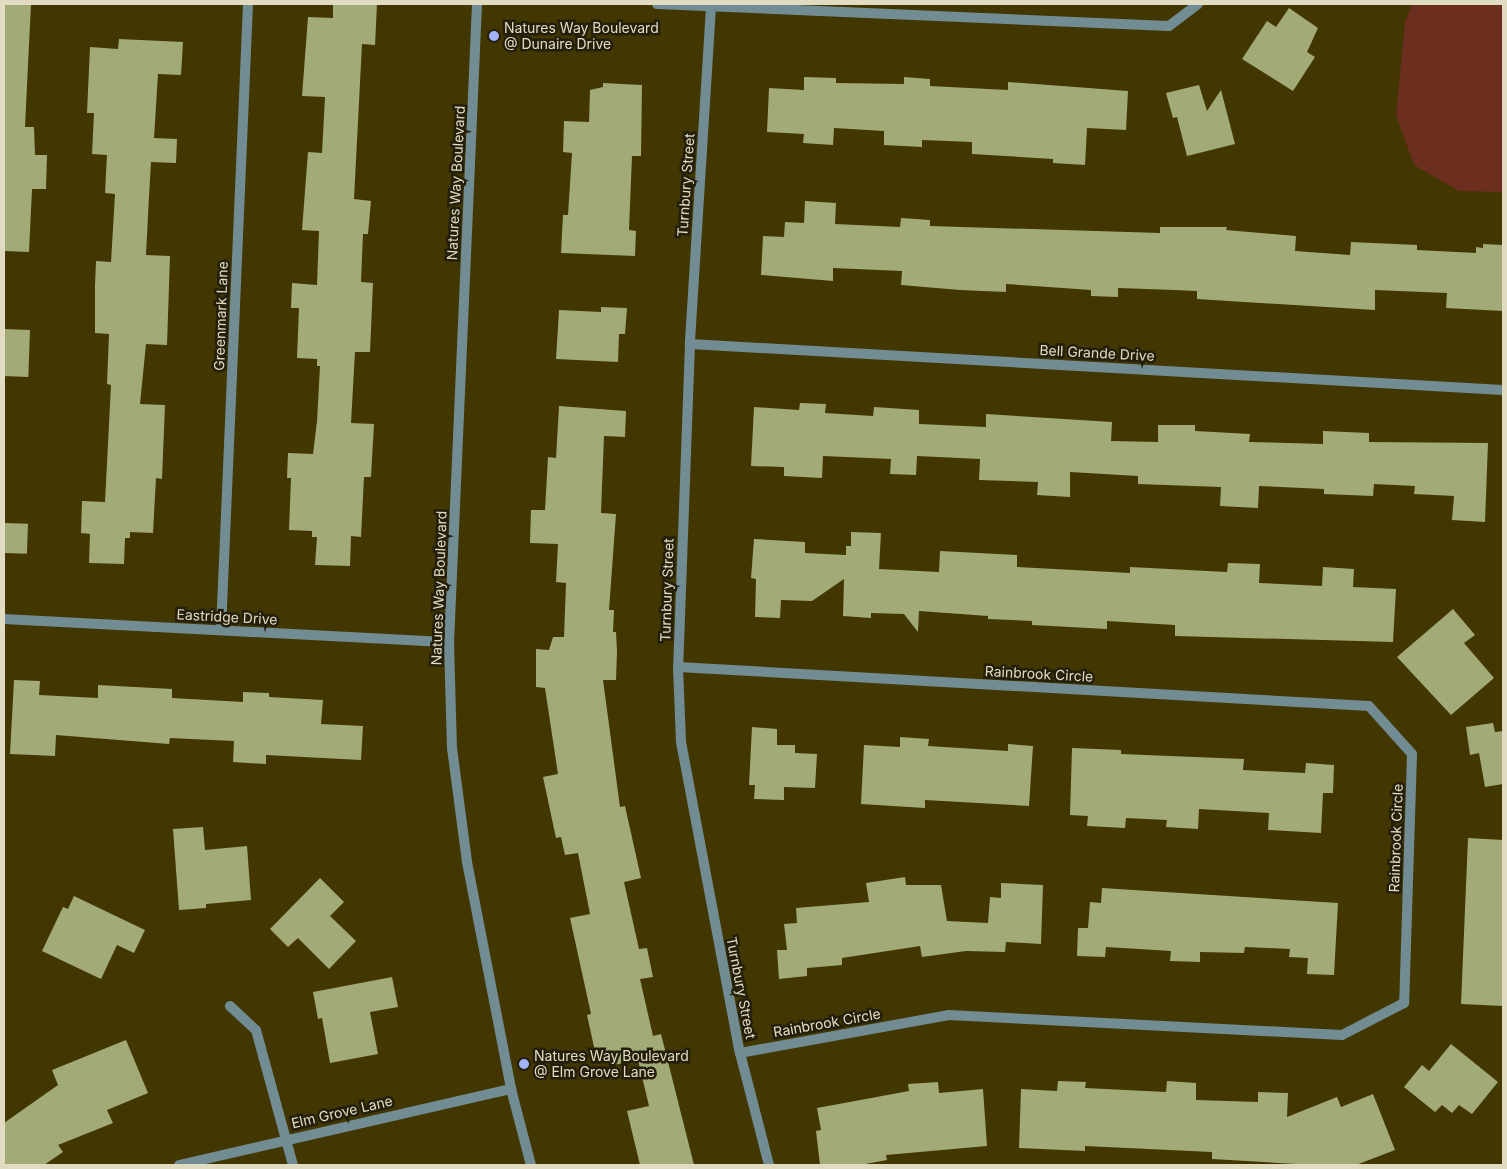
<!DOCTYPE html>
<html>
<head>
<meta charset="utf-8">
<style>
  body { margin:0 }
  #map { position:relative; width:1507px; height:1169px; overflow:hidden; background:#423700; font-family:Inter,sans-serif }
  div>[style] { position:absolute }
  .green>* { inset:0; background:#6c2f1f }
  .building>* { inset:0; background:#a2aa78; transform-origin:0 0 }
  .minor>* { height:10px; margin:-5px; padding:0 5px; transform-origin:5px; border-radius:5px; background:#728c93 }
  .tertiary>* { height:10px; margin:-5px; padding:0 5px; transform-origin:5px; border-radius:5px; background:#728c93 }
  .dots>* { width:14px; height:14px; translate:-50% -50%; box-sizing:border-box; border:2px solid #241f0a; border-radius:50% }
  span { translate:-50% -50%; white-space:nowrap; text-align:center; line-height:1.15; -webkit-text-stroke:5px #241f0a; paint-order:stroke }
  .poi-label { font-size:14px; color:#e1dbc2 }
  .left { translate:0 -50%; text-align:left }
  .street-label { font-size:14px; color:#e1dbc2 }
  .frame { position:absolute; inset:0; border:5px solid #e1dbc2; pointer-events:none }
</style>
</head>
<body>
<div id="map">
  <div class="green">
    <i style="clip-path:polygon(1412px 4px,1503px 4px,1503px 192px,1459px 191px,1414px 165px,1396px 115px,1405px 22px)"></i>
  </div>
  <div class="building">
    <i style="clip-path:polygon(4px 4px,31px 4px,25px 127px,34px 127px,35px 155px,47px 155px,46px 189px,32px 189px,29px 252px,4px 251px)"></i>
    <i style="clip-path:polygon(333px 4px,377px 4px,375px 45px,362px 44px,354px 199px,371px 201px,368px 234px,363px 234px,361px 282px,373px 283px,370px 352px,355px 352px,351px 423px,374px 424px,371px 477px,364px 477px,361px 537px,351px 536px,350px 566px,315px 565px,317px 537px,312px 537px,312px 531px,289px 530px,291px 478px,287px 478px,288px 453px,313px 454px,317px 421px,320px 366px,317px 366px,317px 359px,297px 358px,299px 308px,291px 308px,292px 283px,317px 285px,319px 231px,302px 230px,308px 152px,322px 153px,325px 97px,302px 96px,308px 17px,333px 18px)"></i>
    <i style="clip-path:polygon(1289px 8px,1318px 28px,1307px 52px,1315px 57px,1293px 91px,1242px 59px,1267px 21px,1276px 27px)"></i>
    <i style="clip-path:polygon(119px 39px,183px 42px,181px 75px,158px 74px,154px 138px,177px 139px,176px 163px,151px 162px,149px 196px,146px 255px,170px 256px,167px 345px,146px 344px,140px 404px,165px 405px,162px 479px,156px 478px,153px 533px,130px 532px,130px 538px,125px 538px,124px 564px,89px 563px,90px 534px,81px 533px,82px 501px,105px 502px,111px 385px,107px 384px,109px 334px,95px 333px,95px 286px,96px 261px,111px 262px,115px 194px,105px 193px,107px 155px,92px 154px,94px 113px,87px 113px,90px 47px,118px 49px)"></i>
    <i style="clip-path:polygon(804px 77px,836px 78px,836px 83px,904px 84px,904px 77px,930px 79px,930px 86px,1008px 90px,1008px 82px,1128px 91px,1126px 130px,1087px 128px,1085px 165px,1053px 163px,1053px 159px,972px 154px,972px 142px,922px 140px,922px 147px,884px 145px,884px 131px,834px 128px,833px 145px,803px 143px,804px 134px,767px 132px,769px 88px,804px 90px)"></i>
    <i style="clip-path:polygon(603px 83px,642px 85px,641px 156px,632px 156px,629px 230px,636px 231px,635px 256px,561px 253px,563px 215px,568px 215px,572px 153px,563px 152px,564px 121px,589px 122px,590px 90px,603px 87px)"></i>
    <i style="clip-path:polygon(1199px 85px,1207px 111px,1221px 90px,1235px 144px,1187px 156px,1177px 117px,1173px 118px,1166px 93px)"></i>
    <i style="clip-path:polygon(805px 201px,836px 203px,835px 224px,900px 227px,901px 218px,930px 220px,930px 226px,1160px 233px,1160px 227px,1227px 227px,1226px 230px,1296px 236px,1295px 251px,1350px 255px,1351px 242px,1417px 245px,1417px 250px,1476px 253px,1476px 247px,1483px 248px,1483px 244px,1503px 245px,1503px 311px,1446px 308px,1447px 293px,1375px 290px,1375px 310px,1197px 299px,1197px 291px,1174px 290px,1118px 288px,1118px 297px,1091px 296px,1091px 290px,1006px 284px,1006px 292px,960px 290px,901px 285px,902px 271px,833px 268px,833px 281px,761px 275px,763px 236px,784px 237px,785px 222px,804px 223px)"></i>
    <i style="clip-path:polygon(601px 307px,627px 308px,625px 334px,619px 334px,618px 362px,556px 359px,559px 310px,601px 312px)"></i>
    <i style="left:4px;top:329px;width:26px;height:47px;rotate:2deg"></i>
    <i style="clip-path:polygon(800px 403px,826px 404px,825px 413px,873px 416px,874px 407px,919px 410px,919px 424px,986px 427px,986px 414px,1112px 422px,1111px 441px,1158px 442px,1158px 425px,1195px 425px,1195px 431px,1250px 434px,1249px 442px,1323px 444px,1323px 431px,1369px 433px,1369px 442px,1488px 443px,1485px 522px,1452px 520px,1454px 496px,1414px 494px,1415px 486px,1374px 484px,1373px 496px,1324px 494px,1324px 489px,1259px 486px,1258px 508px,1220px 506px,1221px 487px,1138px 484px,1138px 476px,1070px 472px,1070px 497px,1037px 495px,1038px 482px,979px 480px,980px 459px,917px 456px,916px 475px,890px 474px,891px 459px,823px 456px,822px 478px,784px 476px,784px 467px,751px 466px,754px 407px,799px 410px)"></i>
    <i style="clip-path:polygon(559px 406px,626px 411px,625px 437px,604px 436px,601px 513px,616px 514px,609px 610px,614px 610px,613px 632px,616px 632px,617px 651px,616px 680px,603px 680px,620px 807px,625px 806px,641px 878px,624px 882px,639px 949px,647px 948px,653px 977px,640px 979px,653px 1036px,661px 1034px,694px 1165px,640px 1165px,627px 1111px,649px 1106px,638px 1060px,613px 1065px,610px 1053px,596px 1056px,587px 1015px,591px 1014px,570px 918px,590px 914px,578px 853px,565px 855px,561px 837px,556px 838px,543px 777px,558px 774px,545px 688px,536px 687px,536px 649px,549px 650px,553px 637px,564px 637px,566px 583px,556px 582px,558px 544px,530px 543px,531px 510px,545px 510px,548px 457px,556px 458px)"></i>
    <i style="left:4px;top:523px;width:24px;height:30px;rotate:2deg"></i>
    <i style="clip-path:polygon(851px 532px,881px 533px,879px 569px,939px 572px,940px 551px,1017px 555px,1017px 567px,1130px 573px,1130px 567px,1227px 572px,1228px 563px,1260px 564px,1259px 583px,1322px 586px,1323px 567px,1354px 569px,1353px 587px,1396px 589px,1393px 642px,1175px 636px,1175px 625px,1107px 621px,1107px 629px,1032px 625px,1032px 621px,988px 619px,988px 616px,919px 611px,918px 632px,904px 614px,871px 613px,871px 618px,843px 616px,844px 579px,812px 601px,781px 600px,780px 618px,755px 617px,756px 579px,751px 578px,754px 539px,805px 542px,805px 553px,846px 555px,846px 546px,851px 546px)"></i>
    <i style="clip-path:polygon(1453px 609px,1475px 635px,1464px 643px,1494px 678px,1451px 715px,1397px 657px)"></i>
    <i style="clip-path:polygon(14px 680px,40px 681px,39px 695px,98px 698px,98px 685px,172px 689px,172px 698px,243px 702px,243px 692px,269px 693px,269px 697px,323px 700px,321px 724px,363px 726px,361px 760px,266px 755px,266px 764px,233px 762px,234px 741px,170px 738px,169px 744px,56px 735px,55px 756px,10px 754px)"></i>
    <i style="clip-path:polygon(1493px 723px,1495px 732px,1503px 731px,1503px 784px,1485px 787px,1479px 753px,1470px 755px,1466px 727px)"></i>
    <i style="clip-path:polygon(752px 727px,777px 729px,777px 745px,795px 745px,795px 753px,817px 754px,815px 788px,784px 787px,784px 800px,754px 799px,755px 785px,749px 785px)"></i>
    <i style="clip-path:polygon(900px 737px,929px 739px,928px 746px,1008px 751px,1008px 744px,1033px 746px,1029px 806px,925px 800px,925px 808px,861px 804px,864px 745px,900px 747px)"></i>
    <i style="clip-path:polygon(1072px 748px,1121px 750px,1121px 754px,1244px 759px,1243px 770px,1305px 773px,1306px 763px,1334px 765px,1333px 793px,1323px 793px,1321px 833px,1268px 830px,1269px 813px,1199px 809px,1198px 829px,1166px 827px,1167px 820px,1126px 818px,1125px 828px,1087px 826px,1088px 816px,1070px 815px)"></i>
    <i style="clip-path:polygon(203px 827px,205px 850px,247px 846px,251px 900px,206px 904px,206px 908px,179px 910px,173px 829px)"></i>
    <i style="clip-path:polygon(1468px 838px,1503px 840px,1503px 1006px,1461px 1004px)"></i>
    <i style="clip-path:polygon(905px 877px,906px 885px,941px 885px,947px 921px,988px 923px,990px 897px,1001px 898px,1001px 883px,1043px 885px,1041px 944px,1006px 942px,1005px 952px,966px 951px,922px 957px,920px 946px,842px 958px,842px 965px,807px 968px,807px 976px,779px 979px,777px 950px,787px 950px,784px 924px,797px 923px,796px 908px,869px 902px,866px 883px)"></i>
    <i style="clip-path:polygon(320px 878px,344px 902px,330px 916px,356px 941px,329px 969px,298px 938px,288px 947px,270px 929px)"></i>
    <i style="clip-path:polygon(1102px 888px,1338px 903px,1334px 975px,1307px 974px,1308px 958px,1289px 957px,1290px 949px,1245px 947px,1244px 953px,1200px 952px,1200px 962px,1170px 961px,1171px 951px,1106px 947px,1105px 957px,1077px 956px,1078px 928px,1088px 928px,1090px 902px,1101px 903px)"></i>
    <i style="clip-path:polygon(74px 896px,145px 930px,134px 953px,117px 945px,101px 979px,42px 951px,63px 907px,68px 909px)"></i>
    <i style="clip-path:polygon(392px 977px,398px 1007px,370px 1012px,378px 1054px,330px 1063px,322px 1018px,318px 1019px,313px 992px)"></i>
    <i style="clip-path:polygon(126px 1040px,148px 1093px,107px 1110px,113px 1123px,58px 1145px,63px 1152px,44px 1165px,4px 1165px,4px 1123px,58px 1085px,52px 1070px)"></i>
    <i style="clip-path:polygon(1451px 1044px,1498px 1082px,1472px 1114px,1459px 1105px,1452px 1113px,1442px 1105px,1435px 1112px,1404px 1087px,1422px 1065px,1429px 1071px)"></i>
    <i style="clip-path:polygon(1058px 1081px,1086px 1082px,1085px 1088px,1166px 1092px,1167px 1081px,1196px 1083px,1196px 1100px,1258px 1102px,1258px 1092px,1288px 1093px,1287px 1117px,1337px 1097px,1341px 1107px,1373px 1094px,1395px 1150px,1356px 1165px,1313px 1165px,1212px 1159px,1212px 1152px,1085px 1146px,1085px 1151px,1019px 1148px,1021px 1089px,1057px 1091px)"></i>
    <i style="clip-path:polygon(938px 1082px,939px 1093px,983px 1089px,987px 1146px,886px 1155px,887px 1160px,860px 1165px,820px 1165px,816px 1131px,821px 1130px,817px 1108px,909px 1091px,908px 1084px)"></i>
  </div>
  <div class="minor">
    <i style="left:657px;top:4px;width:512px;rotate:2.46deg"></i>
    <i style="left:1169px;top:26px;width:36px;rotate:-37deg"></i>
    <i style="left:711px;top:7px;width:338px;rotate:93.6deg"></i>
    <i style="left:690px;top:344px;width:323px;rotate:92.1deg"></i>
    <i style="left:678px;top:667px;width:75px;rotate:87.7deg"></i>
    <i style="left:681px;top:742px;width:317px;rotate:79.3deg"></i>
    <i style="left:740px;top:1053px;width:116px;rotate:75.5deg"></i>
    <i style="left:690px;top:344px;width:814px;rotate:3.24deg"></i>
    <i style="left:4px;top:619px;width:446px;rotate:3deg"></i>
    <i style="left:221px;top:630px;width:627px;rotate:-87.53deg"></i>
    <i style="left:678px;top:667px;width:692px;rotate:3.23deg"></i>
    <i style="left:1369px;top:706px;width:64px;rotate:48.1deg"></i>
    <i style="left:1412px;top:754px;width:249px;rotate:91.8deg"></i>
    <i style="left:1404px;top:1003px;width:70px;rotate:152.7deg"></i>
    <i style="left:1342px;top:1035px;width:394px;rotate:-177.1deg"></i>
    <i style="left:949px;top:1015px;width:212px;rotate:169.7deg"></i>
    <i style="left:230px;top:1006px;width:35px;rotate:43deg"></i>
    <i style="left:256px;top:1030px;width:140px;rotate:74.7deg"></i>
    <i style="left:179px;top:1165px;width:341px;rotate:-12.9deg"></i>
  </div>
  <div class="tertiary">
    <i style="left:477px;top:4px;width:639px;rotate:92.51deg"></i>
    <i style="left:449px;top:642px;width:106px;rotate:88.4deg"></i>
    <i style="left:452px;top:748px;width:115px;rotate:82.5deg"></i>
    <i style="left:467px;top:862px;width:231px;rotate:79deg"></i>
    <i style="left:511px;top:1089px;width:79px;rotate:75.3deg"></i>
  </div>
  <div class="dots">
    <i style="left:494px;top:36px;background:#a4b2fc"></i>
    <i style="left:524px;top:1064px;background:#a4b2fc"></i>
  </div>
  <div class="poi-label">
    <span class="left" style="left:504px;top:36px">Natures Way Boulevard<br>@ Dunaire Drive</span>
    <span class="left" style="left:534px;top:1064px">Natures Way Boulevard<br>@ Elm Grove Lane</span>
  </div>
  <div class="street-label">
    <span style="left:456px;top:183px;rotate:-87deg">Natures Way Boulevard</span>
    <span style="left:686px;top:185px;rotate:-86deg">Turnbury Street</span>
    <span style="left:221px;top:316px;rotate:-88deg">Greenmark Lane</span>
    <span style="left:1097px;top:353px;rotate:3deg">Bell Grande Drive</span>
    <span style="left:439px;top:588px;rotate:-88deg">Natures Way Boulevard</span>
    <span style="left:667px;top:590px;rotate:-88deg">Turnbury Street</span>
    <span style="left:227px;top:617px;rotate:3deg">Eastridge Drive</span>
    <span style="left:1039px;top:674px;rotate:3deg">Rainbrook Circle</span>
    <span style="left:1396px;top:838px;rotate:-88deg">Rainbrook Circle</span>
    <span style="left:741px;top:988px;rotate:79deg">Turnbury Street</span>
    <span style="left:827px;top:1023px;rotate:-10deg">Rainbrook Circle</span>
    <span style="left:342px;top:1112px;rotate:-13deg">Elm Grove Lane</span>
  </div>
  <div class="frame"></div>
</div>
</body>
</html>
